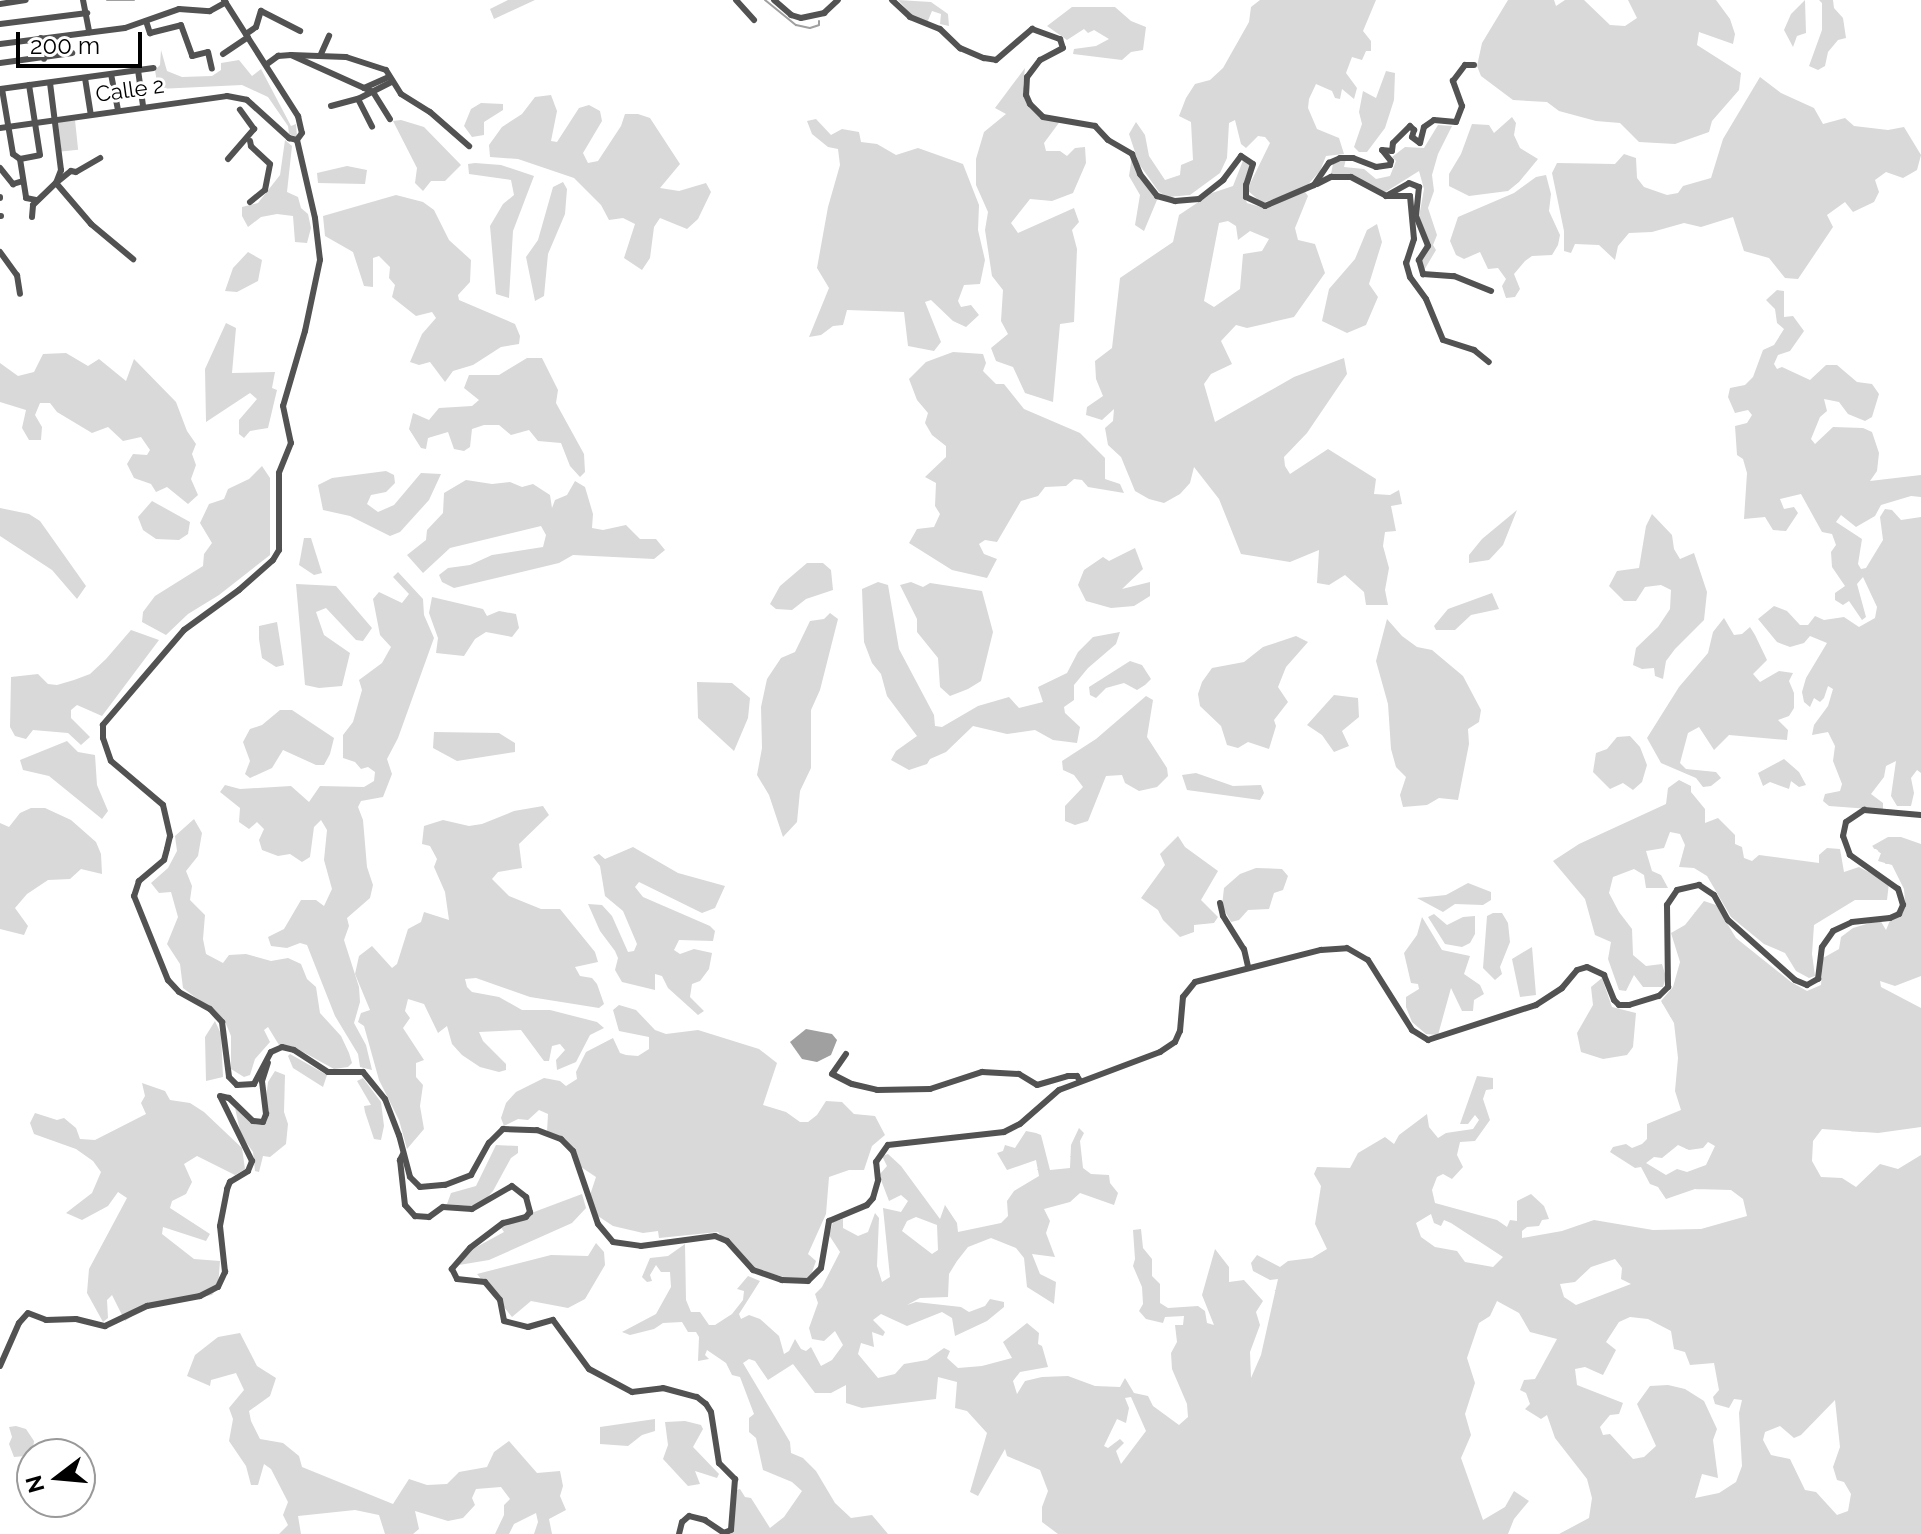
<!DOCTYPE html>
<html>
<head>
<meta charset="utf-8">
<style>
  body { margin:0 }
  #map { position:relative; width:1921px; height:1534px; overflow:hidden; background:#fff; font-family:Raleway,sans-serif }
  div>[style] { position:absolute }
  .green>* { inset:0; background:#d9d9d9; transform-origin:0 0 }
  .water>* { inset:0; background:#a0a0a0 }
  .stream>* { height:2px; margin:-1px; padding:0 1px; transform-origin:1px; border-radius:1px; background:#a0a0a0 }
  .minor>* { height:6px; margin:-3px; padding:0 3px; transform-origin:3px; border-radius:3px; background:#525252 }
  span { translate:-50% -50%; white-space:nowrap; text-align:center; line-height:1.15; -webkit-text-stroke:6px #fff; paint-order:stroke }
  .street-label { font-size:22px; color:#000 }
  .north { position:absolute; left:16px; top:1438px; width:80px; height:80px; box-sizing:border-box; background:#fff; border:2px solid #999; border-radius:50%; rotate:254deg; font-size:22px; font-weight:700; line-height:32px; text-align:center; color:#000 }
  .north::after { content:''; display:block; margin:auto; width:28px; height:36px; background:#000; clip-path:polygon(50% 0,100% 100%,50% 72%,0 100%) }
  .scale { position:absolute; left:16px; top:32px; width:126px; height:36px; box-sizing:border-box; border:4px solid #000; border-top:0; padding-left:10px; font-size:24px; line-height:28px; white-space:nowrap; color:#000; -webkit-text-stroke:6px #fff; paint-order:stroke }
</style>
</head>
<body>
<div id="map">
  <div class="green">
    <i style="clip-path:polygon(508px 0,535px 0,494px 19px,490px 9px)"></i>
    <i style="clip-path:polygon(898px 0,931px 2px,948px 14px,949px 26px,940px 24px,941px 14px,932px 11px,927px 23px,914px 17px)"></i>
    <i style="clip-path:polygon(1260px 0,1376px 0,1363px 31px,1371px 41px,1371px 51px,1366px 51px,1362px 60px,1352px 57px,1346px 73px,1357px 88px,1354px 99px,1342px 89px,1340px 99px,1335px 98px,1332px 91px,1316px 84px,1309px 99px,1308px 108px,1317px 129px,1339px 138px,1344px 154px,1326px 156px,1320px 171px,1304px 189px,1262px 203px,1247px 190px,1270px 143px,1265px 137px,1258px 136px,1246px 148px,1241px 144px,1235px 120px,1229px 123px,1227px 158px,1220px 173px,1190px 195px,1168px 197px,1159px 192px,1139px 164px,1129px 134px,1136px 122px,1145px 135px,1149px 156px,1165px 180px,1180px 175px,1181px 165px,1193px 160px,1191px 122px,1179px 116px,1186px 98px,1195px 84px,1210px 80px,1223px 68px,1249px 22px,1251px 7px)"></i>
    <i style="clip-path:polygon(1508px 0,1554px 0,1556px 6px,1565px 0,1584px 0,1610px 25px,1625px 26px,1637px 18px,1628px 0,1716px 0,1730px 19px,1735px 34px,1733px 44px,1699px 32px,1697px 45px,1741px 73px,1739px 90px,1712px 121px,1709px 132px,1675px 144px,1639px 142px,1620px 123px,1596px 121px,1559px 111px,1547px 102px,1513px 100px,1481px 76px,1477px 66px,1482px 43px)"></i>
    <i style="clip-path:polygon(1805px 0,1806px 33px,1797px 36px,1793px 47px,1784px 30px,1791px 14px)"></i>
    <i style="clip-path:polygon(1819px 0,1833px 0,1834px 8px,1843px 18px,1846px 38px,1838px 40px,1828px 52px,1825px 66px,1818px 70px,1809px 66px,1822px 30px,1822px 3px)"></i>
    <i style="clip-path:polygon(1072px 7px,1115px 7px,1131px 21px,1146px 27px,1143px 50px,1131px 52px,1122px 60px,1073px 54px,1074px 49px,1096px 46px,1109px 39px,1094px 30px,1088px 33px,1084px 29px,1067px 40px,1047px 26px)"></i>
    <i style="clip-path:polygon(161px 50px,167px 71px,182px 77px,212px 76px,221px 70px,221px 63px,239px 60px,252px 76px,261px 69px,291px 126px,296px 124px,297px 137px,289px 134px,288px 126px,268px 97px,242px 85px,158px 89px,155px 70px,160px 65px)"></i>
    <i style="clip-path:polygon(1025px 68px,1023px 85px,1029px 107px,1043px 120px,1061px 120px,1044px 143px,1046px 151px,1060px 151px,1067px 156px,1075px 148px,1085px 147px,1086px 163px,1073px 193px,1052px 201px,1030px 199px,1011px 223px,1018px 233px,1074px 208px,1079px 222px,1072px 230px,1077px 249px,1074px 322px,1060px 324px,1053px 402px,1025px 393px,1013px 367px,996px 361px,991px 348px,1008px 334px,1001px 321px,1003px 290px,992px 276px,985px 230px,988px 212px,976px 185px,976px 159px,984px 132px,1006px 114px,995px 108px)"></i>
    <i style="clip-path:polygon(1386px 71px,1395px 73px,1394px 100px,1385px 128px,1367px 152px,1359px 152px,1354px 147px,1362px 124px,1359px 112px,1363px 91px,1376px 98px)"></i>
    <i style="clip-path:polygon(1760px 77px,1781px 93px,1814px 108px,1823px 124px,1845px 118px,1854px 126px,1888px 130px,1904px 127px,1921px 155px,1917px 170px,1903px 178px,1886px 172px,1875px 180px,1879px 192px,1874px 202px,1853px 212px,1845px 202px,1827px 215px,1833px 227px,1798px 279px,1785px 278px,1769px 258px,1744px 251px,1733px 217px,1701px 227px,1684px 223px,1652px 232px,1629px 233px,1618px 246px,1615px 260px,1599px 245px,1575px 244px,1571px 253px,1564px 251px,1564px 231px,1552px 173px,1557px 163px,1615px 164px,1624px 154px,1636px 158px,1637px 178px,1644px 187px,1667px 195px,1678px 193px,1683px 186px,1711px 178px,1723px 139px)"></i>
    <i style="clip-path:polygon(551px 95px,557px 111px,551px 141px,557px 142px,579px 108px,589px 105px,600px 111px,602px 121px,583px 153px,588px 163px,598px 161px,621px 126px,625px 114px,638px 114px,650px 118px,680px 164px,660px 188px,679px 191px,706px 183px,711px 192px,698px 219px,687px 229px,660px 218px,654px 227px,650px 258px,642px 270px,624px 258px,635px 224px,623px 218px,609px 220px,601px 205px,574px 178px,518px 159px,490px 157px,489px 145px,502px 127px,522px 114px,535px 97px)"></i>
    <i style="clip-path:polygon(481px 103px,503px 104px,503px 110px,484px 122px,484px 135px,472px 137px,464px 126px,471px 109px)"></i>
    <i style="clip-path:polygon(1512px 117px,1516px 123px,1514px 135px,1520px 148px,1538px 159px,1519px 182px,1508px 191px,1469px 196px,1449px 186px,1449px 174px,1461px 154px,1472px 124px,1489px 125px,1494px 133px)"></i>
    <i style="clip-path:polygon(816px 119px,831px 135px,842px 129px,859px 132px,861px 142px,877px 144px,896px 155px,918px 148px,963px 164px,979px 205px,978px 230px,985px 260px,980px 284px,964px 285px,958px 301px,961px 307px,971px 305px,979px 315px,966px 327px,953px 321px,931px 300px,925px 302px,941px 342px,934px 351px,908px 346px,904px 312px,847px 310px,843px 325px,833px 326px,821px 335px,809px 337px,829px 288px,817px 268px,828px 207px,840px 165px,838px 149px,828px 147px,812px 134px,807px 121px)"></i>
    <i style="left:75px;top:120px;width:30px;height:17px;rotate:84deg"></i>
    <i style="clip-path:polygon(401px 120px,424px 127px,461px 165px,445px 181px,431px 181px,423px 191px,415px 183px,417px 168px,393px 121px)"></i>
    <i style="clip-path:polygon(1438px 125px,1452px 126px,1438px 154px,1432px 175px,1434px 191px,1428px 208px,1437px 235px,1433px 245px,1436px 250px,1423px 272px,1420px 260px,1429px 249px,1419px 217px,1424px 189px,1419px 171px,1384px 193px,1361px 180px,1331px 174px,1333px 164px,1346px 159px,1344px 167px,1364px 169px,1376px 179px,1390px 176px,1396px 161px,1392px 157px,1405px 147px,1424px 148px)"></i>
    <i style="clip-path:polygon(285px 140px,292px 146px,287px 192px,298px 197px,301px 208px,308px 214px,311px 228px,307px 243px,295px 242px,293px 216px,277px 214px,261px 217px,248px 227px,242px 216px,242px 207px,258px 203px,280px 175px)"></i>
    <i style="clip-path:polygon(1132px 156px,1157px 200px,1144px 231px,1135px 225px,1140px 195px,1129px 176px)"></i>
    <i style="clip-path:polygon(evenodd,1244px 158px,1252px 167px,1244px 196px,1247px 203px,1264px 208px,1305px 192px,1308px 196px,1295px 228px,1298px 240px,1315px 244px,1325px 273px,1294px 317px,1247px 328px,1236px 325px,1221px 341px,1232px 364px,1211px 374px,1204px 384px,1215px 422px,1294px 377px,1344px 358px,1347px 374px,1307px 433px,1284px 457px,1285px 466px,1290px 474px,1328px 449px,1376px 479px,1374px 494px,1390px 495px,1399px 490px,1402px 504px,1391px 506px,1396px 531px,1385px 532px,1383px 546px,1389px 568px,1385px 590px,1388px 605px,1366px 605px,1364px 592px,1345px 575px,1329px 585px,1317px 583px,1319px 550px,1290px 562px,1241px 554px,1219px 499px,1194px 467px,1190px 483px,1180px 494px,1164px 503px,1149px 499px,1135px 491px,1121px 457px,1108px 445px,1105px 428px,1113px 421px,1114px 409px,1102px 420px,1086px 415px,1087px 407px,1103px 396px,1096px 379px,1095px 361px,1112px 348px,1120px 278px,1173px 242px,1179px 215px,1212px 193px,1233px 186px,1244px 158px,1228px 221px,1236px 226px,1238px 240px,1250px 231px,1269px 239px,1262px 251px,1243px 254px,1240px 289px,1214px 307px,1204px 301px,1219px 223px,1228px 221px)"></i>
    <i style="clip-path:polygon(475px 163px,501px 165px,534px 176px,513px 231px,509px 298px,496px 294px,490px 226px,503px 204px,514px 195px,511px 180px,469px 174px,468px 164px)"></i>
    <i style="clip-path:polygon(347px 166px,367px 170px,365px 184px,318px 183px,317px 173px)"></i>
    <i style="clip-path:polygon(1546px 175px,1551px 194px,1549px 211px,1560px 235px,1558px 245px,1552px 255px,1532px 256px,1525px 261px,1514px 274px,1520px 289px,1515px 297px,1506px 298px,1502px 286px,1506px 279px,1498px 268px,1488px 269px,1480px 252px,1464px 259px,1456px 255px,1450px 241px,1458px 217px,1514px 193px,1536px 177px)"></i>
    <i style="clip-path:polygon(563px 182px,567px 189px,565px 214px,548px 254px,544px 296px,535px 301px,526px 257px,538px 240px,553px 187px)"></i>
    <i style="clip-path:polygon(396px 195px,423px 202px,434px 210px,449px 240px,471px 260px,470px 282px,458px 295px,459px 300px,515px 324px,520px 336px,519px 344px,501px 347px,473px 365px,453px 371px,445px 382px,430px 362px,419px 365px,410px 362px,422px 334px,436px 318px,432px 312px,416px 316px,392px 297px,395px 285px,389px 278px,390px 267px,379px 256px,373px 258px,373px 287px,364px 286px,353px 252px,325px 236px,323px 216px)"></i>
    <i style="clip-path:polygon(1377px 224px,1382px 242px,1369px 284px,1378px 297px,1366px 325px,1347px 333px,1322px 321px,1329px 289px,1355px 259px,1367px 230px)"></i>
    <i style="clip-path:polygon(248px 252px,262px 260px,258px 281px,237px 292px,225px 291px,233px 268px)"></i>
    <i style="clip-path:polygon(1777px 290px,1784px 291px,1784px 317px,1793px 316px,1804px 331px,1790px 351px,1778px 355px,1774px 364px,1777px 369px,1782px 367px,1810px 380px,1826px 365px,1837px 365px,1857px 382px,1872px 384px,1879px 394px,1872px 417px,1865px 421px,1848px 414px,1839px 402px,1824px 399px,1827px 411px,1820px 417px,1811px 439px,1815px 444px,1833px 427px,1863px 428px,1872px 432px,1879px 453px,1877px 471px,1870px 481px,1921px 475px,1921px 497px,1911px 496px,1881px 505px,1875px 516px,1856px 527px,1841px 515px,1836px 522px,1862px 539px,1858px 564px,1861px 569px,1866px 568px,1883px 540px,1880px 517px,1885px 509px,1892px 510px,1901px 520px,1921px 517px,1921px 773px,1917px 770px,1911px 778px,1914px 793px,1911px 806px,1897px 806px,1891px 796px,1896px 761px,1886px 766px,1884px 777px,1871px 794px,1883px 803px,1883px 810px,1829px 806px,1823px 801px,1825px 794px,1840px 791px,1842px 784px,1833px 761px,1835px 746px,1828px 732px,1812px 735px,1814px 725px,1828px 706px,1833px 689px,1828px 686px,1824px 698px,1820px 702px,1814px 698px,1810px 707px,1804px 702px,1802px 692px,1806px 678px,1827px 643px,1810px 636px,1804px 643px,1790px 647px,1777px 642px,1758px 619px,1774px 606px,1787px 611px,1800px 625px,1808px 625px,1815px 616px,1824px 620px,1844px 617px,1859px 627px,1875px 618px,1877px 607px,1863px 577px,1857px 584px,1866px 617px,1862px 620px,1849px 601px,1843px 605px,1835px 600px,1835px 593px,1845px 586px,1832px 567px,1831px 552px,1836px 545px,1832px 534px,1822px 532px,1801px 494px,1780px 499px,1784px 509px,1794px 507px,1798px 513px,1786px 531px,1773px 530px,1765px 517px,1744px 519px,1747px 473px,1743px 459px,1737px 455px,1735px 426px,1747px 423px,1752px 415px,1748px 410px,1735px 413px,1728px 397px,1730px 388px,1745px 385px,1753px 377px,1763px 350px,1774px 345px,1784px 329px,1777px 323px,1775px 309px,1766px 300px)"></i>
    <i style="clip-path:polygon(226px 323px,236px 328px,232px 373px,275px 372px,272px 388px,277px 390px,268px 428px,250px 431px,244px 438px,239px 434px,239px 420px,257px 399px,250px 393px,206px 422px,205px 369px)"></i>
    <i style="clip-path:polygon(953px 352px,983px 354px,986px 363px,983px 371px,996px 384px,1004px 384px,1024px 409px,1080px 433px,1105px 458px,1105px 479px,1120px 484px,1124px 493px,1088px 487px,1082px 480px,1074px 479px,1066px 486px,1045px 487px,1038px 496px,1021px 501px,997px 542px,985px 540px,979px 544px,984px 554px,997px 559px,987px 578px,952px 570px,909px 543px,917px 529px,934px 527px,940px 514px,935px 506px,936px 483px,925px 477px,946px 457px,946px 446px,932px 435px,925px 423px,928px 413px,917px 400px,909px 379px,926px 362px)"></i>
    <i style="clip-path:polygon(66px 353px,88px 366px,99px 359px,126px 381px,134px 359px,176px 402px,187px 431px,196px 444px,192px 454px,196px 465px,191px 479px,198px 495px,188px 504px,167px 487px,156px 492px,151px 484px,134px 478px,127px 464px,133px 454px,147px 455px,150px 450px,141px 437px,123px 441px,108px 427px,92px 433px,57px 412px,50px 403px,40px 403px,35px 415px,42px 427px,41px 440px,29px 440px,22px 428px,26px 410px,0 402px,0 363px,18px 376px,34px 372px,43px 354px)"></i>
    <i style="clip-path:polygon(527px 358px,542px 358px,558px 390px,556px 403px,584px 454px,585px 472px,580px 477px,570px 466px,561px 443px,538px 441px,529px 430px,511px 435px,499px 425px,484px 425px,472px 429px,470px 447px,464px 451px,454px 449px,448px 432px,428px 438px,426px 449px,421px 448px,409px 429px,413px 413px,429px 420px,439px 408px,472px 406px,479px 400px,464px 388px,469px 375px,499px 375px)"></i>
    <i style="clip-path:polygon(262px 466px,270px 478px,270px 555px,219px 595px,188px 614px,166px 635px,142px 622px,143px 612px,155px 596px,203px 566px,204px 554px,212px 543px,200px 523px,209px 504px,224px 499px,228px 489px,249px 479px)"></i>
    <i style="clip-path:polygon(386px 471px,394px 475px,395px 483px,386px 492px,371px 495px,367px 504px,378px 512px,394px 505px,421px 473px,441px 474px,429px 500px,400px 532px,390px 536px,350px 516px,323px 510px,318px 485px,332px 478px)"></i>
    <i style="clip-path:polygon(466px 480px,492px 484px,510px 482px,522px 487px,533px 484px,550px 495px,552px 508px,555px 500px,567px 495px,575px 481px,585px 487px,593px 514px,592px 528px,603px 530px,626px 525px,640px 539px,656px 539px,665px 550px,654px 559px,573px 555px,559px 563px,454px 588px,442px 582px,439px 575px,448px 568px,470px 565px,492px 555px,543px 547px,546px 535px,541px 526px,450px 548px,423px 573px,407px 555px,426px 540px,427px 530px,443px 513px,444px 493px)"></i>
    <i style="clip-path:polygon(152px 501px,190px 522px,188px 534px,179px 540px,156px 539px,143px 530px,138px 517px)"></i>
    <i style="clip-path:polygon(0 508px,29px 514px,40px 521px,86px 586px,77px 599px,52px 570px,0 536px)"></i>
    <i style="clip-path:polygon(1517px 510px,1503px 545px,1489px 560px,1469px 563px,1469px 555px,1482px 539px)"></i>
    <i style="clip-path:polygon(1652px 514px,1672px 535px,1674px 549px,1680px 559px,1694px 553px,1707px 592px,1704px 620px,1675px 649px,1666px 661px,1663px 679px,1655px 676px,1654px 668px,1642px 669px,1633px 665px,1636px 648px,1658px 627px,1670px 609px,1671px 590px,1661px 585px,1645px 587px,1636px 601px,1624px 601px,1609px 586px,1617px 571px,1639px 568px,1646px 526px)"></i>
    <i style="clip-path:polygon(304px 538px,311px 538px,322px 573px,314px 575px,299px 565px)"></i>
    <i style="clip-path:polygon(1135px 548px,1143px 569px,1122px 589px,1150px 582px,1150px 596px,1134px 606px,1111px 608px,1086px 601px,1078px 585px,1084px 570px,1103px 557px,1109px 561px)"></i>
    <i style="clip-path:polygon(807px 563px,823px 563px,831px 570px,833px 590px,806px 599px,792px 610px,776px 609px,770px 604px,780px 586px)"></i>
    <i style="clip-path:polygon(398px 572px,423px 599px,424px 615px,434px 638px,398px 738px,387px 759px,392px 774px,383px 797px,361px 801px,358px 807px,363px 820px,367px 867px,373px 885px,370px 898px,347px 918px,349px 926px,344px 940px,359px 987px,360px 1002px,354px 1023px,366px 1045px,372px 1070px,360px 1067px,358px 1054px,335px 1016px,307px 945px,300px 943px,287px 948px,271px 946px,268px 937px,284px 929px,301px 900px,316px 900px,324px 906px,332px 889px,324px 860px,327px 830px,321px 820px,314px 827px,310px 857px,302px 862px,290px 854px,278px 856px,262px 850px,259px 840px,264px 829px,257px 822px,249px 829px,239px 822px,240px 808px,220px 792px,225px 785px,240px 789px,291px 786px,309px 802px,320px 786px,364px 787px,374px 781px,375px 772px,368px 767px,361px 769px,355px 762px,343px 758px,343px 735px,353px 722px,362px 690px,359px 680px,382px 663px,391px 647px,380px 635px,373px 599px,379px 592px,402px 603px,409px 594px,393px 577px)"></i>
    <i style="clip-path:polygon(878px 582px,888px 585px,899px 649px,934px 715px,935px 726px,942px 727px,978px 706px,1009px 697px,1019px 708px,1043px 702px,1038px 687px,1067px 673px,1078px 652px,1093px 637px,1120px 632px,1116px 644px,1088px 668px,1074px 685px,1074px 700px,1064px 707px,1065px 713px,1080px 727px,1077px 743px,1053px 740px,1035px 730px,1007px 734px,973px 726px,946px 752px,930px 759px,927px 764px,909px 770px,891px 760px,896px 751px,917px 736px,887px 696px,881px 674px,872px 663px,864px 642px,862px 589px)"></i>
    <i style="clip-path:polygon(911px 582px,923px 587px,930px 583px,982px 591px,993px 632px,981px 681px,968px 689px,950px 696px,940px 687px,938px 658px,917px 632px,917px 619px,900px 585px)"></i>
    <i style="clip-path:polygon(296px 584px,336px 586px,372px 628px,363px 641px,356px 640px,326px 608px,316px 612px,324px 635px,350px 653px,342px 686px,319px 688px,305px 685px)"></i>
    <i style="clip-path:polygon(1492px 593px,1499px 609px,1471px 615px,1455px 630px,1436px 630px,1434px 626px,1448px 609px)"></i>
    <i style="clip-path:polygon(432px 597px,483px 609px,487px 616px,499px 611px,516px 614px,519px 628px,512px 637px,486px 632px,475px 639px,464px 656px,436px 653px,438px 638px,429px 613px)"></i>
    <i style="clip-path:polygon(830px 613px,838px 619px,820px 690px,811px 710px,811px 768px,800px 791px,797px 822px,783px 837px,769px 795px,757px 775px,762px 748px,761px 707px,767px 679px,781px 658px,795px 652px,810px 621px,824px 619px)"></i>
    <i style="clip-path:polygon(1724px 618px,1734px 635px,1742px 634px,1750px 627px,1755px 635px,1767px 660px,1753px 674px,1760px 682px,1779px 671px,1793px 673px,1789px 681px,1794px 693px,1794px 708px,1789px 716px,1778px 720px,1788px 730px,1787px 740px,1729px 735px,1714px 750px,1699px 727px,1688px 733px,1680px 763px,1686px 769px,1716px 772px,1721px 778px,1711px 786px,1703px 787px,1696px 778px,1661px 763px,1647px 738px,1679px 687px,1708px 653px,1713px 632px)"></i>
    <i style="clip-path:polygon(1387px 619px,1402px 636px,1417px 647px,1432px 650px,1463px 676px,1481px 710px,1479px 722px,1468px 729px,1469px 744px,1458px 800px,1439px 798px,1427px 805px,1403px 807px,1400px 795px,1406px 777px,1396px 767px,1391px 749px,1388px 704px,1376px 661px)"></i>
    <i style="clip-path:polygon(277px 622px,284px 665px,276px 667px,262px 658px,259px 639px,259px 626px)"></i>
    <i style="clip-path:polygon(131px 630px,159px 640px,102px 716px,77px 705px,71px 710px,71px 718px,90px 737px,81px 745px,68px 733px,33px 730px,26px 739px,15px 736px,10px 727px,11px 677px,38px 674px,48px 684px,57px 685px,74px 680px,90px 674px,106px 659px)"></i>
    <i style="clip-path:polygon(1296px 636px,1308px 642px,1286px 667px,1278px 687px,1288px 702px,1274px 720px,1276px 726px,1269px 749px,1248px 742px,1238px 748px,1227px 745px,1221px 726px,1200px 706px,1198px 694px,1202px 682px,1212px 668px,1244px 662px,1263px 647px)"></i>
    <i style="clip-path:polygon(1130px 661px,1142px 665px,1151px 679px,1145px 685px,1137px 690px,1124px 683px,1106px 688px,1096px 698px,1090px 695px,1089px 687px)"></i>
    <i style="clip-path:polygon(697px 682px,732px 683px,750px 698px,748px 718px,734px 751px,698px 718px)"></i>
    <i style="clip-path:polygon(1334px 695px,1358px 698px,1359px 717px,1342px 731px,1349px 746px,1334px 752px,1322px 735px,1307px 725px)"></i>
    <i style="clip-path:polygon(1146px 696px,1153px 700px,1147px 737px,1167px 768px,1168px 776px,1157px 787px,1139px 791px,1125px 783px,1122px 775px,1106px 776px,1088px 821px,1075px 825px,1065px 821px,1065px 806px,1083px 787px,1074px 775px,1063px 770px,1062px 761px,1096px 739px)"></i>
    <i style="clip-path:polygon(280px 710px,292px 710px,334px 738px,330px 754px,324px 765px,316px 765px,283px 750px,272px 768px,250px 778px,245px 774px,250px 761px,243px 742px,250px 729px,262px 725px)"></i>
    <i style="clip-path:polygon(434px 732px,499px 733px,515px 743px,515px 752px,457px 761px,433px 748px)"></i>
    <i style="clip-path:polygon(1630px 736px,1640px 747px,1647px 765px,1642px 782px,1633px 790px,1623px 783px,1610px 789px,1593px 772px,1596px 753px,1607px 749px,1617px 737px)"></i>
    <i style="clip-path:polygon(67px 741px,78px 752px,95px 755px,97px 785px,108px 811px,102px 819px,49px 776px,23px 770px,20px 760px)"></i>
    <i style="clip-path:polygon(1784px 759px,1799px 772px,1806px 785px,1799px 787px,1791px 781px,1789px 789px,1770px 782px,1763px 786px,1758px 773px)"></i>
    <i style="clip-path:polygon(1196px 773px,1233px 786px,1261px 785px,1264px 793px,1260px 800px,1187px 790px,1182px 775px)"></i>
    <i style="clip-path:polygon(1679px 780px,1691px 786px,1691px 792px,1705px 809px,1705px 823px,1718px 818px,1735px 835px,1735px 844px,1742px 847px,1744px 858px,1752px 861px,1759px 855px,1819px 863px,1819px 855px,1827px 848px,1840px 849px,1844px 872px,1859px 867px,1889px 883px,1887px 900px,1855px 900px,1814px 925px,1812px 954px,1815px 976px,1809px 978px,1796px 971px,1785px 953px,1764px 944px,1731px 917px,1707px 876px,1694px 868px,1679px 867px,1685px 845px,1680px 834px,1670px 832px,1664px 848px,1646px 851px,1652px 871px,1661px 875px,1668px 888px,1646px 888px,1644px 875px,1634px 869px,1613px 877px,1609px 893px,1619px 912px,1632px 929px,1633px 955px,1646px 966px,1662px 964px,1666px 977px,1663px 987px,1643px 987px,1634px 975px,1626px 991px,1619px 990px,1608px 959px,1611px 942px,1595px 935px,1585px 899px,1553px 861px,1579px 844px,1666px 804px,1668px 788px)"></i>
    <i style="clip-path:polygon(543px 806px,549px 815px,519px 844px,522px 868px,498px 872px,492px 879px,509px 896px,541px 909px,560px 909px,595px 952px,598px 962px,575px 967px,580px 976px,592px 978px,597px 984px,604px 1004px,599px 1008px,530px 997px,476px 978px,465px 979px,467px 987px,472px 992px,499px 997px,522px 1010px,550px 1010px,597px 1022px,604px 1028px,590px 1035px,576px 1062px,557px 1070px,556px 1060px,565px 1050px,560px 1044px,552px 1046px,549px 1061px,544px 1061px,521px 1030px,479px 1032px,483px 1041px,506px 1064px,506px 1070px,499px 1072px,480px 1067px,462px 1055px,452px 1044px,447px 1026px,438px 1033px,424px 1004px,408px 999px,405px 1011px,410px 1018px,403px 1028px,424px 1060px,416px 1063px,416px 1077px,423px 1085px,420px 1106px,424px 1129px,407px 1149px,399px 1120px,379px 1080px,364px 1026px,358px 1022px,361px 1013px,370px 1010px,355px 974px,359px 956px,372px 946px,392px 968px,397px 964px,408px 929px,421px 922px,424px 912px,449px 920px,445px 892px,434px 867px,437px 859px,430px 846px,422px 844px,424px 826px,443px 820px,469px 826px,482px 824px,514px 811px)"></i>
    <i style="clip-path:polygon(31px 808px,45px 808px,71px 820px,96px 842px,101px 854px,102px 874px,81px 869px,70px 879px,48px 880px,27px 894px,15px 908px,28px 926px,24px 935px,0 929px,0 823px,9px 827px,20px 813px)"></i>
    <i style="clip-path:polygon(194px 819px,202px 833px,198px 856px,186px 871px,192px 886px,190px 900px,205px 915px,203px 939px,206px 954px,223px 963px,229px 955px,246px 954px,271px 961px,288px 958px,301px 964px,307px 979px,316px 987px,320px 1013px,341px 1036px,349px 1053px,352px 1063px,348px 1067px,334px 1069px,294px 1047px,279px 1045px,268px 1027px,264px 1030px,270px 1042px,255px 1059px,250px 1075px,244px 1077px,231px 1069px,231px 1036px,224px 1019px,183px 988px,180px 964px,167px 944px,178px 917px,171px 892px,159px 893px,151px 883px,168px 868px,177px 851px,175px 836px)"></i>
    <i style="clip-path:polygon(1178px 836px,1185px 847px,1218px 871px,1201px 900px,1218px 917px,1214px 923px,1194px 925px,1194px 932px,1180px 937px,1163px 920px,1158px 910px,1141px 898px,1165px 865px,1160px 854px)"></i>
    <i style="clip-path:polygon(evenodd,1888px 837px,1901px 837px,1921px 844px,1921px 976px,1895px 986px,1880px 981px,1881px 987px,1921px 1008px,1921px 1127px,1878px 1133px,1822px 1129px,1813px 1141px,1812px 1161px,1821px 1177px,1842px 1178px,1856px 1187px,1880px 1164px,1898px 1169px,1921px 1155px,1921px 1534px,1559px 1534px,1589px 1518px,1592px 1498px,1587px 1479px,1555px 1438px,1547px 1415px,1541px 1419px,1525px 1409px,1530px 1404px,1526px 1393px,1520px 1390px,1524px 1380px,1535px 1379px,1557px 1339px,1530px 1332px,1519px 1313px,1497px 1301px,1490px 1316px,1479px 1323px,1467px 1358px,1475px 1383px,1465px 1414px,1471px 1435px,1461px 1458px,1483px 1520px,1505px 1507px,1514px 1491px,1529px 1501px,1514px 1519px,1508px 1534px,1058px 1534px,1042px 1522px,1042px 1507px,1048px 1491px,1040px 1470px,1007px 1456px,1005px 1449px,978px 1496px,970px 1492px,987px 1433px,967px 1411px,955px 1408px,957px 1382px,938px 1377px,936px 1399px,862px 1408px,846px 1403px,846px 1385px,831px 1393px,815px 1393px,793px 1364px,768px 1380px,755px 1361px,749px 1359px,743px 1363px,790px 1442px,791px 1453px,803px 1458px,816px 1471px,835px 1503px,851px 1518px,872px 1515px,888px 1534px,731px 1534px,737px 1490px,740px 1489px,745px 1497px,751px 1498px,770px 1528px,784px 1517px,802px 1491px,792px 1482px,763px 1470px,756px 1438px,749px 1432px,749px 1418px,754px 1414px,740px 1377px,732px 1375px,726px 1363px,707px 1350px,705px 1355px,709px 1359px,698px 1361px,699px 1337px,696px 1332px,688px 1332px,682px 1322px,663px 1323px,654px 1329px,630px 1335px,622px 1332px,656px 1314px,671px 1287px,670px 1272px,661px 1272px,656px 1265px,650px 1275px,652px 1281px,647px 1282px,642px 1277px,650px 1258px,668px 1256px,685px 1244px,686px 1300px,691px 1312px,700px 1312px,709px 1325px,715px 1325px,732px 1314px,743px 1300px,744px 1291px,737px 1289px,748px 1276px,760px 1281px,739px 1314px,741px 1319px,749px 1315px,760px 1319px,779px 1336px,784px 1354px,789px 1351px,795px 1339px,801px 1349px,806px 1351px,811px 1347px,821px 1366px,832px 1360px,843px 1345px,835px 1331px,824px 1341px,812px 1339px,809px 1328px,818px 1303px,815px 1294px,822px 1287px,840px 1252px,829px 1235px,833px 1222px,843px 1219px,843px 1228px,858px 1236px,868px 1232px,875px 1213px,879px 1218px,877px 1266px,882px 1282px,890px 1277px,883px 1208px,901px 1212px,908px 1201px,901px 1195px,889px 1201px,881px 1180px,880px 1174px,887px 1166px,882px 1156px,888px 1154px,901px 1166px,940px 1219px,945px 1205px,957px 1223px,958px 1232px,1001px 1223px,1008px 1216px,1007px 1201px,1014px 1191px,1039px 1176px,1036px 1160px,1007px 1170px,997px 1153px,1003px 1151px,1005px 1145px,1015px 1148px,1026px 1131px,1036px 1133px,1041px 1135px,1050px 1170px,1070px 1168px,1071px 1145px,1079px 1128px,1084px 1133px,1080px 1141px,1083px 1168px,1091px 1174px,1109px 1175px,1110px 1183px,1118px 1193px,1114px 1205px,1080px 1193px,1070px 1202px,1044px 1209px,1050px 1221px,1046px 1233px,1055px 1257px,1032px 1254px,1040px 1274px,1056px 1282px,1054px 1304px,1027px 1287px,1024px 1258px,1016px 1248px,991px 1238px,968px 1247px,957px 1261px,949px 1274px,948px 1297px,920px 1298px,907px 1305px,916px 1302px,961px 1307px,969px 1312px,985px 1306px,990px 1299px,1004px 1302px,1004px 1307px,987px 1321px,955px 1336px,952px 1318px,942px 1312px,907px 1326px,881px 1314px,873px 1320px,885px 1332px,883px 1336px,872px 1332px,874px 1347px,861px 1343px,858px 1354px,878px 1378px,895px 1374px,904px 1364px,927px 1360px,944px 1348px,950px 1351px,947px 1358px,958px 1368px,982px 1366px,1012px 1358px,1003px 1342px,1027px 1323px,1039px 1333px,1038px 1344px,1042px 1346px,1048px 1367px,1020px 1372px,1013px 1381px,1017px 1394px,1025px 1381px,1042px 1377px,1068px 1376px,1095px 1386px,1120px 1387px,1125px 1378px,1134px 1393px,1148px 1396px,1153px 1406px,1179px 1425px,1188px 1417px,1187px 1404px,1172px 1369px,1171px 1353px,1177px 1342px,1175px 1325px,1183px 1325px,1184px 1316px,1165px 1317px,1163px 1323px,1146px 1319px,1139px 1311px,1143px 1304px,1142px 1287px,1133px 1266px,1135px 1259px,1133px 1230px,1141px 1229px,1143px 1248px,1152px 1259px,1152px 1276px,1160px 1284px,1160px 1303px,1168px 1308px,1198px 1306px,1205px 1311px,1207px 1323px,1214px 1325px,1202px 1295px,1215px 1249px,1229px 1267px,1229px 1282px,1244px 1280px,1263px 1301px,1256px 1312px,1260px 1325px,1250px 1352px,1251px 1378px,1261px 1355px,1278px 1279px,1270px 1280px,1253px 1271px,1251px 1263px,1257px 1255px,1280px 1267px,1288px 1261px,1312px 1258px,1327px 1249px,1315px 1224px,1321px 1186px,1314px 1174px,1317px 1167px,1350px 1168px,1358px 1153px,1385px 1137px,1394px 1144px,1399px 1135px,1427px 1114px,1429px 1127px,1438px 1138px,1446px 1133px,1473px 1129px,1479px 1120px,1475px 1115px,1468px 1124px,1460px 1124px,1477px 1076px,1493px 1078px,1493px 1089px,1486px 1090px,1483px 1099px,1490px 1120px,1475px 1141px,1460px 1142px,1457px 1155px,1463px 1167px,1452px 1179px,1443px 1174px,1437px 1177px,1432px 1190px,1435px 1203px,1497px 1220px,1507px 1227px,1510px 1220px,1517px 1221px,1517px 1201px,1531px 1194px,1544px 1206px,1549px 1219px,1542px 1220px,1539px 1226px,1527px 1227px,1522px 1231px,1522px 1238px,1562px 1231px,1594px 1220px,1653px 1230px,1701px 1229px,1747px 1216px,1743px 1199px,1731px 1190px,1695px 1189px,1666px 1199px,1658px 1187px,1650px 1184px,1641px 1167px,1635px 1168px,1610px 1152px,1613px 1147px,1626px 1144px,1632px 1148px,1642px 1144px,1647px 1139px,1647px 1124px,1681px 1110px,1675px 1091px,1678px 1058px,1674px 1023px,1661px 1001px,1673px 987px,1680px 962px,1671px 933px,1685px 925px,1704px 901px,1716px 905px,1736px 938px,1791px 982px,1807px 991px,1821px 985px,1823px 958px,1839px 949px,1841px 937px,1853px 928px,1880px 920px,1886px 930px,1891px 918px,1905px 902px,1904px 889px,1892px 865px,1878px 861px,1881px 853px,1872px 846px,1888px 837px,1708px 1142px,1715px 1146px,1706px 1165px,1687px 1172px,1677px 1169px,1666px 1175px,1646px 1163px,1654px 1157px,1662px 1158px,1678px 1145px,1689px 1150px,1703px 1148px,1708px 1142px,1888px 837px,1431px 1214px,1434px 1223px,1441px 1226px,1444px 1220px,1451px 1223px,1503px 1257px,1493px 1267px,1465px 1262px,1457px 1251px,1435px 1247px,1421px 1237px,1416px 1223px,1431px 1214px,1888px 837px,916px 1217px,937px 1225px,938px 1250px,932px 1254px,902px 1231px,907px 1221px,916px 1217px,1888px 837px,1615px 1259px,1622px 1268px,1621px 1279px,1631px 1284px,1576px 1305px,1564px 1297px,1560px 1284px,1575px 1282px,1591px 1267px,1615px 1259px,1888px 837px,1630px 1317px,1648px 1319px,1671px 1331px,1674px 1349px,1685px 1352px,1690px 1365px,1714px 1363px,1719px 1390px,1713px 1397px,1715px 1404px,1729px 1408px,1734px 1399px,1742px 1400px,1739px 1413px,1742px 1466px,1736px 1482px,1719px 1493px,1695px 1498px,1702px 1474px,1718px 1478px,1713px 1440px,1717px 1429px,1704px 1401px,1685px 1389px,1668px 1385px,1650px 1386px,1637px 1404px,1656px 1446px,1644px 1457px,1633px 1459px,1610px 1434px,1603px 1435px,1600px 1427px,1610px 1415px,1619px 1414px,1623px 1403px,1577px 1385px,1575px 1369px,1585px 1367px,1603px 1375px,1616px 1350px,1606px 1342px,1619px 1322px,1630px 1317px,1888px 837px,1131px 1397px,1146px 1431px,1121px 1464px,1116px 1451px,1124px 1443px,1120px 1439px,1108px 1448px,1104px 1446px,1117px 1419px,1126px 1423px,1129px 1408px,1125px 1398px,1131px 1397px,1888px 837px,1835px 1400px,1840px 1447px,1833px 1467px,1837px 1480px,1844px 1482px,1851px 1494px,1848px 1511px,1837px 1515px,1816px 1492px,1805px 1490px,1790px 1459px,1771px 1455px,1763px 1440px,1765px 1432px,1780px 1426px,1794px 1438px,1801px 1435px,1835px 1400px)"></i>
    <i style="clip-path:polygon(633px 847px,678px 873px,725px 886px,715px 908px,702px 913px,639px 882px,635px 887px,643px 897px,710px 926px,715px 931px,713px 941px,679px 940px,674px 950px,680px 954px,694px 949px,712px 953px,709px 969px,700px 981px,692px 984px,690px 997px,704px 1011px,698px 1015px,668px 988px,662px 976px,655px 974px,655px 990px,622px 982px,615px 970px,618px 958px,615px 951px,600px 931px,588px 904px,602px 905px,612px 916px,628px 952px,634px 951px,637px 944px,623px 911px,605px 896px,600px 866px,593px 857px,599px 854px,605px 859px)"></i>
    <i style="clip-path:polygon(1256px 868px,1282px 869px,1288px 876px,1283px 890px,1274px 893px,1269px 909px,1248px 910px,1239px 920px,1231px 922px,1222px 906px,1224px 888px,1240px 874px)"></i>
    <i style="clip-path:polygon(1468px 883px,1491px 892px,1491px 900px,1483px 905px,1455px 904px,1443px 912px,1417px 898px,1446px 895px)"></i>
    <i style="clip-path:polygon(1493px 913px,1502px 913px,1508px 923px,1510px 942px,1500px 967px,1502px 974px,1495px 980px,1483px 968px,1487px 916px)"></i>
    <i style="clip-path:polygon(1434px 914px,1447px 925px,1463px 917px,1475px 916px,1475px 934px,1470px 943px,1462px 947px,1445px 944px,1428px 917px)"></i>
    <i style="clip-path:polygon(1422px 917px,1442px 950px,1470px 956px,1464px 974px,1480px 985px,1484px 994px,1474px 1000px,1473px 1011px,1462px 1011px,1451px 988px,1438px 1035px,1426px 1034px,1412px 1022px,1406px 1007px,1406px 997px,1419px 989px,1418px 984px,1411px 983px,1404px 953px,1417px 935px)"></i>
    <i style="clip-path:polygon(1532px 947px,1536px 995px,1520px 997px,1512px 959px)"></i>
    <i style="clip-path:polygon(1602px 978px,1612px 1007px,1636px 1013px,1633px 1047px,1627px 1055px,1603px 1059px,1581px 1052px,1577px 1033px,1593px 1005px,1591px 987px)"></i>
    <i style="clip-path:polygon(619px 1005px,636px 1010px,655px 1030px,666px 1034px,698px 1030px,759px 1049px,777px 1063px,763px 1105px,786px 1112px,800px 1122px,808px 1122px,817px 1115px,826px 1101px,842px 1102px,854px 1114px,875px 1116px,885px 1135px,872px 1146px,864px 1170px,849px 1170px,829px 1177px,826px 1214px,808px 1254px,816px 1261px,810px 1278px,801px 1282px,756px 1269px,739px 1257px,718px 1232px,659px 1238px,658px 1231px,643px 1233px,613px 1226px,598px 1216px,590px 1195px,596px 1177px,578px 1165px,572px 1151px,547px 1132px,548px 1114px,539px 1110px,528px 1120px,518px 1119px,504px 1126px,501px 1118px,506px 1103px,516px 1092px,544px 1078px,560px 1081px,566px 1086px,577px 1079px,576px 1072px,586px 1052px,613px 1038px,620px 1053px,626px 1055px,638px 1056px,649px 1049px,649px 1037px,619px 1031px,613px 1010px)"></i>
    <i style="clip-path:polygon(215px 1021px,221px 1034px,223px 1077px,206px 1081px,205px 1037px)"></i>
    <i style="clip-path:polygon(290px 1054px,327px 1075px,323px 1087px,293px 1068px,288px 1056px)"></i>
    <i style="clip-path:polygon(275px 1071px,285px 1075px,284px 1112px,288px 1124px,286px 1144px,270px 1157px,263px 1156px,259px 1172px,255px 1171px,253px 1152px,241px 1135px,235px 1108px,250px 1118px,263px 1120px,268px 1082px)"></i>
    <i style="clip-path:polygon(363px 1078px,381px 1102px,384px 1126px,381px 1140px,374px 1139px,365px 1112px,364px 1106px,371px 1105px,357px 1081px)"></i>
    <i style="clip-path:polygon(142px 1083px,165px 1091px,170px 1100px,190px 1103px,204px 1112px,242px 1148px,245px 1169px,235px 1175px,197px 1156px,184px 1164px,192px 1182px,186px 1194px,172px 1201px,170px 1208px,210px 1234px,206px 1241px,163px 1227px,162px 1234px,194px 1259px,220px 1261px,218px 1287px,212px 1295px,147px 1306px,125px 1321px,112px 1295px,107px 1300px,108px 1318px,103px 1322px,87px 1293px,89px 1269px,127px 1198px,118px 1192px,108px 1206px,82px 1220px,66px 1213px,92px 1193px,101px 1172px,93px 1161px,76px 1149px,34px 1134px,30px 1123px,35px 1113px,57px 1120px,64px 1118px,76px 1128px,80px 1139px,95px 1140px,146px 1114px,141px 1103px,145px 1096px)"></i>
    <i style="clip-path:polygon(496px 1145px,518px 1146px,518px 1153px,511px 1158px,493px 1191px,483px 1202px,470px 1206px,447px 1204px,451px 1193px,476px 1186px)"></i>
    <i style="clip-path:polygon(582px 1194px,586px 1208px,572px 1223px,489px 1260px,459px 1265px,471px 1250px,504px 1232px,500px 1226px,522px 1221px,534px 1212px)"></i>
    <i style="clip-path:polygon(596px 1243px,604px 1252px,605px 1265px,585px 1299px,568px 1308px,531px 1301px,512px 1317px,477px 1274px,551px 1255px,588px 1256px)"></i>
    <i style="clip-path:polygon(240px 1333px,257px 1366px,276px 1378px,270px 1396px,249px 1411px,251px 1421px,260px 1439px,283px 1443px,299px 1456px,302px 1467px,393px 1504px,409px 1479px,427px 1485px,447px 1484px,459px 1472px,487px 1467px,494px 1452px,509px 1441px,537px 1473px,560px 1471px,563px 1486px,560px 1496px,566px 1510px,549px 1519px,552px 1534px,534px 1534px,538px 1522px,536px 1513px,514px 1524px,509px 1534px,495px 1534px,504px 1515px,504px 1505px,510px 1499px,501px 1487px,476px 1489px,472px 1498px,475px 1505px,463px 1518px,448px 1521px,415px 1511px,419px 1529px,413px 1534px,385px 1534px,379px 1515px,355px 1510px,298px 1516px,301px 1534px,279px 1534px,288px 1525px,283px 1515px,288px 1502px,271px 1469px,264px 1464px,258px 1485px,251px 1485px,246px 1466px,229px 1441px,233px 1419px,229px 1408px,244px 1390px,236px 1373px,211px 1380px,210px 1386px,187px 1376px,195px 1355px,218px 1337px)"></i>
    <i style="clip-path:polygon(655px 1419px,655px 1431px,642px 1435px,628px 1446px,600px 1444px,600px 1427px)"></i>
    <i style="clip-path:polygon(685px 1421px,701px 1425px,703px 1429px,693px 1447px,719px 1474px,717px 1478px,695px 1471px,700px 1484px,688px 1486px,663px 1459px,668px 1445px,665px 1422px)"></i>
    <i style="clip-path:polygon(16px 1426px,26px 1429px,34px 1441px,33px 1449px,25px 1456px,14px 1457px,9px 1444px,12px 1437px,9px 1427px)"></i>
  </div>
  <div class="water">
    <i style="clip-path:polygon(806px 1029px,832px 1034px,837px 1040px,831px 1055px,817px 1062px,802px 1059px,790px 1042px)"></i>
  </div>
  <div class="stream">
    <i style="left:107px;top:0;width:27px"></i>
    <i style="left:765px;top:0;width:40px;rotate:39deg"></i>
    <i style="left:796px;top:25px;width:14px;rotate:12deg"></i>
    <i style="left:810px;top:28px;width:9px;rotate:-18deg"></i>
    <i style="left:819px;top:25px;width:4px;rotate:-90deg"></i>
  </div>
  <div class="minor">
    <i style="left:83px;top:0;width:33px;rotate:79deg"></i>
    <i style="left:224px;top:0;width:138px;rotate:57.5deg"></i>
    <i style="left:298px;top:116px;width:17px;rotate:77deg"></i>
    <i style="left:302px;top:133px;width:9px;rotate:126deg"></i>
    <i style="left:736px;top:0;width:27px;rotate:48deg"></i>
    <i style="left:774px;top:0;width:23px;rotate:41deg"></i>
    <i style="left:791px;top:15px;width:10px;rotate:17deg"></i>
    <i style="left:801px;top:18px;width:24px;rotate:-12deg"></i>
    <i style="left:824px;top:13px;width:19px;rotate:-43deg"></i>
    <i style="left:892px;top:0;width:25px;rotate:43deg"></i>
    <i style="left:910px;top:17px;width:32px;rotate:22deg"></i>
    <i style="left:940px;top:29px;width:28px;rotate:44deg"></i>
    <i style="left:960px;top:48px;width:26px;rotate:23deg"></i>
    <i style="left:984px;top:58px;width:12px;rotate:9deg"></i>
    <i style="left:996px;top:60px;width:48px;rotate:-40.7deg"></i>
    <i style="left:1032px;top:29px;width:30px;rotate:20deg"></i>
    <i style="left:1060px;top:39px;width:9px;rotate:72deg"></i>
    <i style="left:1063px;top:48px;width:26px;rotate:152deg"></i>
    <i style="left:1040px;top:60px;width:21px;rotate:127deg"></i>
    <i style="left:1027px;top:77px;width:18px;rotate:93deg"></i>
    <i style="left:1026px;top:95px;width:10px;rotate:66deg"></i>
    <i style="left:1030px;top:104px;width:18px;rotate:45deg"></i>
    <i style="left:1043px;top:117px;width:53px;rotate:9.8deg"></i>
    <i style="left:1095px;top:126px;width:19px;rotate:47deg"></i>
    <i style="left:1108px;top:140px;width:28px;rotate:30deg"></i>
    <i style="left:1132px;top:154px;width:22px;rotate:68deg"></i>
    <i style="left:1140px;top:174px;width:28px;rotate:52deg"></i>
    <i style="left:1157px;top:196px;width:19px;rotate:16deg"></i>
    <i style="left:1175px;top:201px;width:24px;rotate:-5deg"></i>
    <i style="left:1199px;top:199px;width:31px;rotate:-38deg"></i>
    <i style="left:1223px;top:180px;width:30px;rotate:-53deg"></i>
    <i style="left:1241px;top:156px;width:14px;rotate:34deg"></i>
    <i style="left:1253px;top:164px;width:22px;rotate:108deg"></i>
    <i style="left:1246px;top:185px;width:12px;rotate:90deg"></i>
    <i style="left:1246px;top:197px;width:21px;rotate:25deg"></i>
    <i style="left:1265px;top:206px;width:53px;rotate:-23.2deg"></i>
    <i style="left:1314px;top:185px;width:27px;rotate:-56deg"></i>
    <i style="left:1329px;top:163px;width:12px;rotate:-24deg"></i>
    <i style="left:1340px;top:158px;width:13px"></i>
    <i style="left:1353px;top:158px;width:25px;rotate:21deg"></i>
    <i style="left:1376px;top:167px;width:14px;rotate:-8deg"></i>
    <i style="left:1390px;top:165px;width:4px;rotate:-76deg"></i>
    <i style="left:1391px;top:161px;width:14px;rotate:-129deg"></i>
    <i style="left:1382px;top:150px;width:10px;rotate:6deg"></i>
    <i style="left:1392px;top:151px;width:8px;rotate:-83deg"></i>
    <i style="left:1393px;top:143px;width:24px;rotate:-45deg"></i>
    <i style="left:1410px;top:126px;width:6px;rotate:45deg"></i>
    <i style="left:1414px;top:130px;width:7px;rotate:106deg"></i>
    <i style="left:1412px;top:137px;width:10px;rotate:37deg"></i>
    <i style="left:1420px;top:143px;width:16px;rotate:-76deg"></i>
    <i style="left:1424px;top:127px;width:12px;rotate:-35deg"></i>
    <i style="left:1434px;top:120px;width:22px;rotate:5deg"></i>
    <i style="left:1456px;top:122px;width:17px;rotate:-69deg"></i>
    <i style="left:1462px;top:106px;width:27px;rotate:-110deg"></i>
    <i style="left:1453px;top:81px;width:20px;rotate:-53deg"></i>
    <i style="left:1465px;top:65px;width:9px"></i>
    <i style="left:0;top:4px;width:26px;rotate:-9deg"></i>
    <i style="left:146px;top:21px;width:13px;rotate:72deg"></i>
    <i style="left:150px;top:33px;width:32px;rotate:-14deg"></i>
    <i style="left:181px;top:25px;width:33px;rotate:70deg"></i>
    <i style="left:192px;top:56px;width:16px;rotate:-14deg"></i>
    <i style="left:208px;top:52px;width:17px;rotate:77deg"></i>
    <i style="left:0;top:24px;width:88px;rotate:-7.2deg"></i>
    <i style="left:246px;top:34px;width:12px;rotate:-35deg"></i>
    <i style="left:256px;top:27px;width:17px;rotate:-73deg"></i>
    <i style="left:261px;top:11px;width:44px;rotate:27.1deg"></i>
    <i style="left:41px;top:38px;width:21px;rotate:82deg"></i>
    <i style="left:0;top:44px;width:126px;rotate:-7.3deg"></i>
    <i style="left:125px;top:28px;width:57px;rotate:-19.4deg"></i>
    <i style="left:179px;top:9px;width:31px;rotate:4deg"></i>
    <i style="left:210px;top:11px;width:18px;rotate:-29deg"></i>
    <i style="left:223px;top:54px;width:30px;rotate:-34deg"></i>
    <i style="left:321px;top:54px;width:20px;rotate:-66deg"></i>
    <i style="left:291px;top:55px;width:55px;rotate:2.1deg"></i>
    <i style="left:346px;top:57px;width:42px;rotate:18deg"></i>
    <i style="left:386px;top:70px;width:28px;rotate:58deg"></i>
    <i style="left:401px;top:94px;width:34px;rotate:32deg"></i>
    <i style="left:430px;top:112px;width:52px;rotate:41.1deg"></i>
    <i style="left:0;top:63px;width:73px;rotate:-7.9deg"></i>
    <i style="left:267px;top:64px;width:14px;rotate:-36deg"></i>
    <i style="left:278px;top:56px;width:13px;rotate:-4deg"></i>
    <i style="left:291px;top:55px;width:90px;rotate:24.3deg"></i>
    <i style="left:373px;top:92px;width:32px;rotate:58deg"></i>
    <i style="left:138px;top:70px;width:36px;rotate:82deg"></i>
    <i style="left:111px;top:74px;width:37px;rotate:79deg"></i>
    <i style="left:85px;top:78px;width:36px;rotate:81deg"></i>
    <i style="left:50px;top:83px;width:88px;rotate:82.8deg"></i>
    <i style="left:61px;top:170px;width:14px;rotate:111deg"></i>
    <i style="left:364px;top:88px;width:27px;rotate:-24deg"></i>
    <i style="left:0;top:89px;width:155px;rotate:-7.8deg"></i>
    <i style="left:2px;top:89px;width:66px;rotate:80.4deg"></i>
    <i style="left:13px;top:154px;width:9px;rotate:36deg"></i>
    <i style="left:20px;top:159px;width:39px;rotate:81deg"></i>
    <i style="left:26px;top:198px;width:10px;rotate:11deg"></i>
    <i style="left:358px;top:99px;width:31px;rotate:63deg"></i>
    <i style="left:331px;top:106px;width:28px;rotate:-15deg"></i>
    <i style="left:358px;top:99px;width:38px;rotate:-27deg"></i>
    <i style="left:0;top:128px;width:229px;rotate:-8deg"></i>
    <i style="left:227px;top:96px;width:20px;rotate:11deg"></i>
    <i style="left:247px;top:100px;width:57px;rotate:42.1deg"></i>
    <i style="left:289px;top:138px;width:8px;rotate:14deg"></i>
    <i style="left:297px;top:140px;width:80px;rotate:77deg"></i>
    <i style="left:315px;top:218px;width:42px;rotate:83.2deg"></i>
    <i style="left:320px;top:260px;width:73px;rotate:101.9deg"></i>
    <i style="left:305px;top:331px;width:78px;rotate:106.3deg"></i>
    <i style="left:283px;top:406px;width:38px;rotate:78deg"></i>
    <i style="left:291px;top:443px;width:32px;rotate:112deg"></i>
    <i style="left:279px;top:473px;width:77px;rotate:90deg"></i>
    <i style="left:279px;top:550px;width:12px;rotate:121deg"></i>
    <i style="left:273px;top:560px;width:45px;rotate:138.6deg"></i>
    <i style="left:239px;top:590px;width:68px;rotate:144deg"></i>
    <i style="left:184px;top:630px;width:125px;rotate:130.5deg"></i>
    <i style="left:103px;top:725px;width:13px;rotate:90deg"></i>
    <i style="left:103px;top:738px;width:24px;rotate:71deg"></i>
    <i style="left:111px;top:761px;width:68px;rotate:40.2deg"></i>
    <i style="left:163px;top:805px;width:32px;rotate:77deg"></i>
    <i style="left:170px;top:836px;width:13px;rotate:103deg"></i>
    <i style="left:167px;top:849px;width:11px;rotate:105deg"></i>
    <i style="left:164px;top:860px;width:33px;rotate:140deg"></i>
    <i style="left:139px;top:881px;width:16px;rotate:108deg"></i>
    <i style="left:134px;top:896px;width:91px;rotate:68deg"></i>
    <i style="left:168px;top:980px;width:16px;rotate:47deg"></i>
    <i style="left:179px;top:992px;width:35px;rotate:29deg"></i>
    <i style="left:210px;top:1009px;width:18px;rotate:47deg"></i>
    <i style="left:222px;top:1022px;width:55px;rotate:82.7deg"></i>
    <i style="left:229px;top:1077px;width:11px;rotate:45deg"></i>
    <i style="left:237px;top:1085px;width:17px;rotate:-3deg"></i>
    <i style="left:254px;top:1084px;width:36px;rotate:-62deg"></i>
    <i style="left:271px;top:1052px;width:12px;rotate:-24deg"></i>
    <i style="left:282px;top:1047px;width:12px;rotate:14deg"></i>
    <i style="left:294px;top:1050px;width:40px;rotate:32.9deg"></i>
    <i style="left:328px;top:1072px;width:35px"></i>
    <i style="left:363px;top:1072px;width:35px;rotate:51deg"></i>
    <i style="left:385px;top:1099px;width:39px;rotate:69deg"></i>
    <i style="left:399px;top:1135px;width:43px;rotate:75.3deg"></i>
    <i style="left:410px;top:1177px;width:14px;rotate:45deg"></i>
    <i style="left:420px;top:1187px;width:25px;rotate:-5deg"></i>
    <i style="left:445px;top:1185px;width:28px;rotate:-21deg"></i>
    <i style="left:471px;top:1175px;width:37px;rotate:-61deg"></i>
    <i style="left:489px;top:1143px;width:20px;rotate:-45deg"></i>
    <i style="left:503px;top:1129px;width:34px;rotate:2deg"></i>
    <i style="left:537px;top:1130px;width:26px;rotate:21deg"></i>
    <i style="left:561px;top:1139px;width:17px;rotate:45deg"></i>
    <i style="left:573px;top:1151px;width:77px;rotate:71.1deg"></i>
    <i style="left:598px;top:1224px;width:23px;rotate:50deg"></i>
    <i style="left:613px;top:1242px;width:28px;rotate:8deg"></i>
    <i style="left:641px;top:1246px;width:75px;rotate:-7.7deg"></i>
    <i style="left:715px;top:1236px;width:13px;rotate:23deg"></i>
    <i style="left:727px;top:1241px;width:39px;rotate:48deg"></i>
    <i style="left:753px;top:1270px;width:31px;rotate:19deg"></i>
    <i style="left:782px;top:1280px;width:26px;rotate:2deg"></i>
    <i style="left:808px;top:1281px;width:18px;rotate:-45deg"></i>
    <i style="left:821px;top:1268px;width:48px;rotate:-80.3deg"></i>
    <i style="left:829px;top:1221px;width:41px;rotate:-22.8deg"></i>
    <i style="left:867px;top:1205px;width:9px;rotate:-49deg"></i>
    <i style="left:873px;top:1198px;width:19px;rotate:-74deg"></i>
    <i style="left:878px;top:1180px;width:18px;rotate:-96deg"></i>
    <i style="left:876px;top:1162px;width:21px;rotate:-55deg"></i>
    <i style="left:888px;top:1145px;width:117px;rotate:-6.4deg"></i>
    <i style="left:1004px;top:1132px;width:18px;rotate:-27deg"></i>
    <i style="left:1020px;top:1124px;width:52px;rotate:-41.1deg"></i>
    <i style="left:1059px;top:1090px;width:108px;rotate:-20.6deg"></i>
    <i style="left:1160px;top:1052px;width:18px;rotate:-34deg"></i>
    <i style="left:1175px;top:1042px;width:12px;rotate:-66deg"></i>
    <i style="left:1180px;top:1031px;width:34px;rotate:-85deg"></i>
    <i style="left:1183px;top:997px;width:19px;rotate:-51deg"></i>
    <i style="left:1195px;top:982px;width:130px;rotate:-14.3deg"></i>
    <i style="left:1321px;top:950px;width:26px;rotate:-4deg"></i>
    <i style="left:1347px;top:948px;width:24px;rotate:30deg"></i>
    <i style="left:1368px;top:960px;width:83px;rotate:57.8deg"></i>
    <i style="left:1412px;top:1030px;width:19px;rotate:32deg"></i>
    <i style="left:1428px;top:1040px;width:114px;rotate:-18deg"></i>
    <i style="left:1536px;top:1005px;width:31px;rotate:-33deg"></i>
    <i style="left:1562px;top:988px;width:23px;rotate:-50deg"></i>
    <i style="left:1577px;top:970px;width:10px;rotate:-17deg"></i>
    <i style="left:1587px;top:967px;width:19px;rotate:25deg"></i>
    <i style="left:1604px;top:975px;width:27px;rotate:68deg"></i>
    <i style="left:1614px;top:1000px;width:7px;rotate:45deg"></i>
    <i style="left:1619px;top:1005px;width:10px"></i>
    <i style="left:1629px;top:1005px;width:31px;rotate:-17deg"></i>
    <i style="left:1659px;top:996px;width:13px;rotate:-45deg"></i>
    <i style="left:1668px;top:987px;width:82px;rotate:-90.7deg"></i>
    <i style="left:1667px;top:905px;width:18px;rotate:-56deg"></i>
    <i style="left:1677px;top:890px;width:23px;rotate:-13deg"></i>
    <i style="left:1699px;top:885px;width:18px;rotate:34deg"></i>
    <i style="left:1714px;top:895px;width:29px;rotate:61deg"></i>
    <i style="left:1728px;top:920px;width:90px;rotate:41.8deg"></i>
    <i style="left:1795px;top:980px;width:13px;rotate:23deg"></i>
    <i style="left:1807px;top:985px;width:13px;rotate:-29deg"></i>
    <i style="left:1818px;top:979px;width:32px;rotate:-83deg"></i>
    <i style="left:1822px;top:947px;width:19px;rotate:-55deg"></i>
    <i style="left:1833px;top:931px;width:21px;rotate:-25deg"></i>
    <i style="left:1852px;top:922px;width:38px;rotate:-6deg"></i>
    <i style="left:1890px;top:918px;width:10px;rotate:-24deg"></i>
    <i style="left:1899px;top:914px;width:10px;rotate:-66deg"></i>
    <i style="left:1903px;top:905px;width:17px;rotate:-107deg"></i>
    <i style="left:1898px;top:889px;width:59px;rotate:-144.7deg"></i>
    <i style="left:1850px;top:855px;width:20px;rotate:-110deg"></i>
    <i style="left:1843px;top:836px;width:14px;rotate:-78deg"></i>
    <i style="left:1846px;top:822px;width:22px;rotate:-34deg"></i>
    <i style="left:1864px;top:810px;width:57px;rotate:5deg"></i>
    <i style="left:20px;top:159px;width:20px;rotate:-11deg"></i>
    <i style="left:40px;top:155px;width:71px;rotate:-98.9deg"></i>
    <i style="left:228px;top:159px;width:40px;rotate:-49deg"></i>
    <i style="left:254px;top:129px;width:24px;rotate:-126deg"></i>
    <i style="left:0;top:168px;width:21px;rotate:51deg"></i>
    <i style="left:13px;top:184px;width:10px;rotate:-17deg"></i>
    <i style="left:56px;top:183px;width:54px;rotate:49.5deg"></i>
    <i style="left:91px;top:224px;width:55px;rotate:39.8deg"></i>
    <i style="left:1317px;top:184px;width:16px;rotate:-27deg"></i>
    <i style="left:1331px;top:177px;width:20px"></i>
    <i style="left:1351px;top:177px;width:40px;rotate:28deg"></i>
    <i style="left:1386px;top:196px;width:24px"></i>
    <i style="left:1410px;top:196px;width:43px;rotate:84.7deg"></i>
    <i style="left:1414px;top:239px;width:25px;rotate:108deg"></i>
    <i style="left:1406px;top:263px;width:15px;rotate:74deg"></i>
    <i style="left:1410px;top:277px;width:27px;rotate:54deg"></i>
    <i style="left:1426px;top:299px;width:44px;rotate:67.5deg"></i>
    <i style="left:1443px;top:340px;width:33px;rotate:18deg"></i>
    <i style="left:1474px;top:350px;width:19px;rotate:39deg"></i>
    <i style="left:1386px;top:196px;width:26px;rotate:-29deg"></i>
    <i style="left:1409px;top:183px;width:11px;rotate:22deg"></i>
    <i style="left:1419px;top:187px;width:29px;rotate:96deg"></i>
    <i style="left:1416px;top:216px;width:32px;rotate:68deg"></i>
    <i style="left:1428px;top:246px;width:17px;rotate:123deg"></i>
    <i style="left:1419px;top:260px;width:15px;rotate:74deg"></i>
    <i style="left:1423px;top:274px;width:31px;rotate:4deg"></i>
    <i style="left:1454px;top:276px;width:40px;rotate:22deg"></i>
    <i style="left:0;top:197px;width:1px;rotate:90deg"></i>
    <i style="left:250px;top:202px;width:19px;rotate:-39deg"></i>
    <i style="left:265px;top:190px;width:26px;rotate:-79deg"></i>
    <i style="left:270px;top:164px;width:26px;rotate:-137deg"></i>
    <i style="left:251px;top:146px;width:5px;rotate:-101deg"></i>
    <i style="left:0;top:216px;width:1px"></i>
    <i style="left:32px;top:217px;width:12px;rotate:-85deg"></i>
    <i style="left:33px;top:205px;width:32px;rotate:-44deg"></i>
    <i style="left:56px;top:183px;width:19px;rotate:-39deg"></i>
    <i style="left:71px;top:171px;width:5px;rotate:11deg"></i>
    <i style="left:76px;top:172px;width:28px;rotate:-30deg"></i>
    <i style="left:0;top:252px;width:29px;rotate:54deg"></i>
    <i style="left:17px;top:275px;width:19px;rotate:81deg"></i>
    <i style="left:1220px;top:903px;width:13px;rotate:77deg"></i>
    <i style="left:1223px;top:916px;width:39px;rotate:58deg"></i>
    <i style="left:1244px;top:949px;width:17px;rotate:77deg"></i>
    <i style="left:846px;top:1054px;width:24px;rotate:125deg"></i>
    <i style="left:832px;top:1074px;width:22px;rotate:27deg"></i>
    <i style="left:852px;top:1084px;width:26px;rotate:13deg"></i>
    <i style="left:877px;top:1090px;width:53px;rotate:-1.1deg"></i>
    <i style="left:930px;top:1089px;width:55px;rotate:-18.1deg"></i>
    <i style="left:982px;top:1072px;width:37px;rotate:3deg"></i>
    <i style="left:1019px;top:1074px;width:21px;rotate:31deg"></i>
    <i style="left:1037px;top:1085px;width:32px;rotate:-16deg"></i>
    <i style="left:1068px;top:1076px;width:9px"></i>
    <i style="left:1077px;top:1076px;width:6px;rotate:59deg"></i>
    <i style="left:403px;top:1154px;width:7px;rotate:117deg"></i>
    <i style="left:400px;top:1160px;width:45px;rotate:83.7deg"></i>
    <i style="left:405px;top:1205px;width:15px;rotate:48deg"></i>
    <i style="left:415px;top:1216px;width:14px;rotate:4deg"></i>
    <i style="left:429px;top:1217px;width:17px;rotate:-36deg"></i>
    <i style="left:443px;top:1207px;width:29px;rotate:4deg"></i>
    <i style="left:472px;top:1209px;width:46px;rotate:-29.9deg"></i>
    <i style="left:512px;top:1186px;width:18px;rotate:38deg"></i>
    <i style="left:526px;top:1197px;width:16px;rotate:75deg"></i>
    <i style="left:530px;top:1212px;width:6px;rotate:129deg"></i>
    <i style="left:526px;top:1217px;width:24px;rotate:165deg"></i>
    <i style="left:503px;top:1223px;width:41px;rotate:142.9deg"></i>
    <i style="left:470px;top:1248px;width:28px;rotate:131deg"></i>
    <i style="left:452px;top:1269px;width:11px;rotate:63deg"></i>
    <i style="left:457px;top:1279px;width:28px;rotate:6deg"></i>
    <i style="left:485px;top:1282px;width:23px;rotate:50deg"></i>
    <i style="left:500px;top:1300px;width:21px;rotate:79deg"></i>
    <i style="left:504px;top:1321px;width:25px;rotate:14deg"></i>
    <i style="left:528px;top:1327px;width:26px;rotate:-16deg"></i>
    <i style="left:553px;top:1320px;width:61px;rotate:53.7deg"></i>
    <i style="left:589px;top:1369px;width:49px;rotate:28.1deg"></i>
    <i style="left:632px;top:1392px;width:31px;rotate:-7deg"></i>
    <i style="left:663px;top:1388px;width:35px;rotate:15deg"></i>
    <i style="left:697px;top:1397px;width:11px;rotate:38deg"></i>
    <i style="left:706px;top:1404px;width:9px;rotate:58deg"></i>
    <i style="left:711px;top:1412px;width:52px;rotate:81.1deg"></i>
    <i style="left:719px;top:1463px;width:23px;rotate:45deg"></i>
    <i style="left:735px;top:1479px;width:51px;rotate:94.5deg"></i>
    <i style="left:731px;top:1530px;width:8px;rotate:157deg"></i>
    <i style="left:724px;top:1533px;width:23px;rotate:-146deg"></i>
    <i style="left:705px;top:1520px;width:16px;rotate:-166deg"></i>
    <i style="left:689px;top:1516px;width:9px;rotate:139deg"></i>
    <i style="left:682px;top:1522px;width:12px;rotate:104deg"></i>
    <i style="left:0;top:1366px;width:47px;rotate:-66.2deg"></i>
    <i style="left:19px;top:1323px;width:13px;rotate:-48deg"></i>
    <i style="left:28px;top:1313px;width:19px;rotate:21deg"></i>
    <i style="left:46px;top:1320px;width:30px;rotate:-2deg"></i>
    <i style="left:76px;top:1319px;width:30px;rotate:14deg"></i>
    <i style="left:105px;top:1326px;width:47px;rotate:-25.5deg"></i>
    <i style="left:147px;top:1306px;width:54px;rotate:-10.7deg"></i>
    <i style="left:200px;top:1296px;width:20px;rotate:-27deg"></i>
    <i style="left:218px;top:1287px;width:17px;rotate:-65deg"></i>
    <i style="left:225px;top:1272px;width:46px;rotate:-96.2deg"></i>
    <i style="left:220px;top:1226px;width:38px;rotate:-79deg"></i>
    <i style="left:227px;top:1189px;width:8px;rotate:-67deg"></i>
    <i style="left:230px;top:1182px;width:21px;rotate:-31deg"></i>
    <i style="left:248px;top:1171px;width:11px;rotate:-68deg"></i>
    <i style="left:252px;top:1161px;width:72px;rotate:-116.2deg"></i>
    <i style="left:220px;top:1096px;width:9px;rotate:13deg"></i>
    <i style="left:229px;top:1098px;width:33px;rotate:44deg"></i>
    <i style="left:253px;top:1121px;width:10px;rotate:6deg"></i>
    <i style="left:263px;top:1122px;width:9px;rotate:-69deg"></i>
    <i style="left:266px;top:1114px;width:33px;rotate:-97deg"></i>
    <i style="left:262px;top:1081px;width:19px;rotate:-72deg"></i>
  </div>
  <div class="street-label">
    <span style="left:130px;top:90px;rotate:-8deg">Calle 2</span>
  </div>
  <div class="north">N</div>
  <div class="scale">200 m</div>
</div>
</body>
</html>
